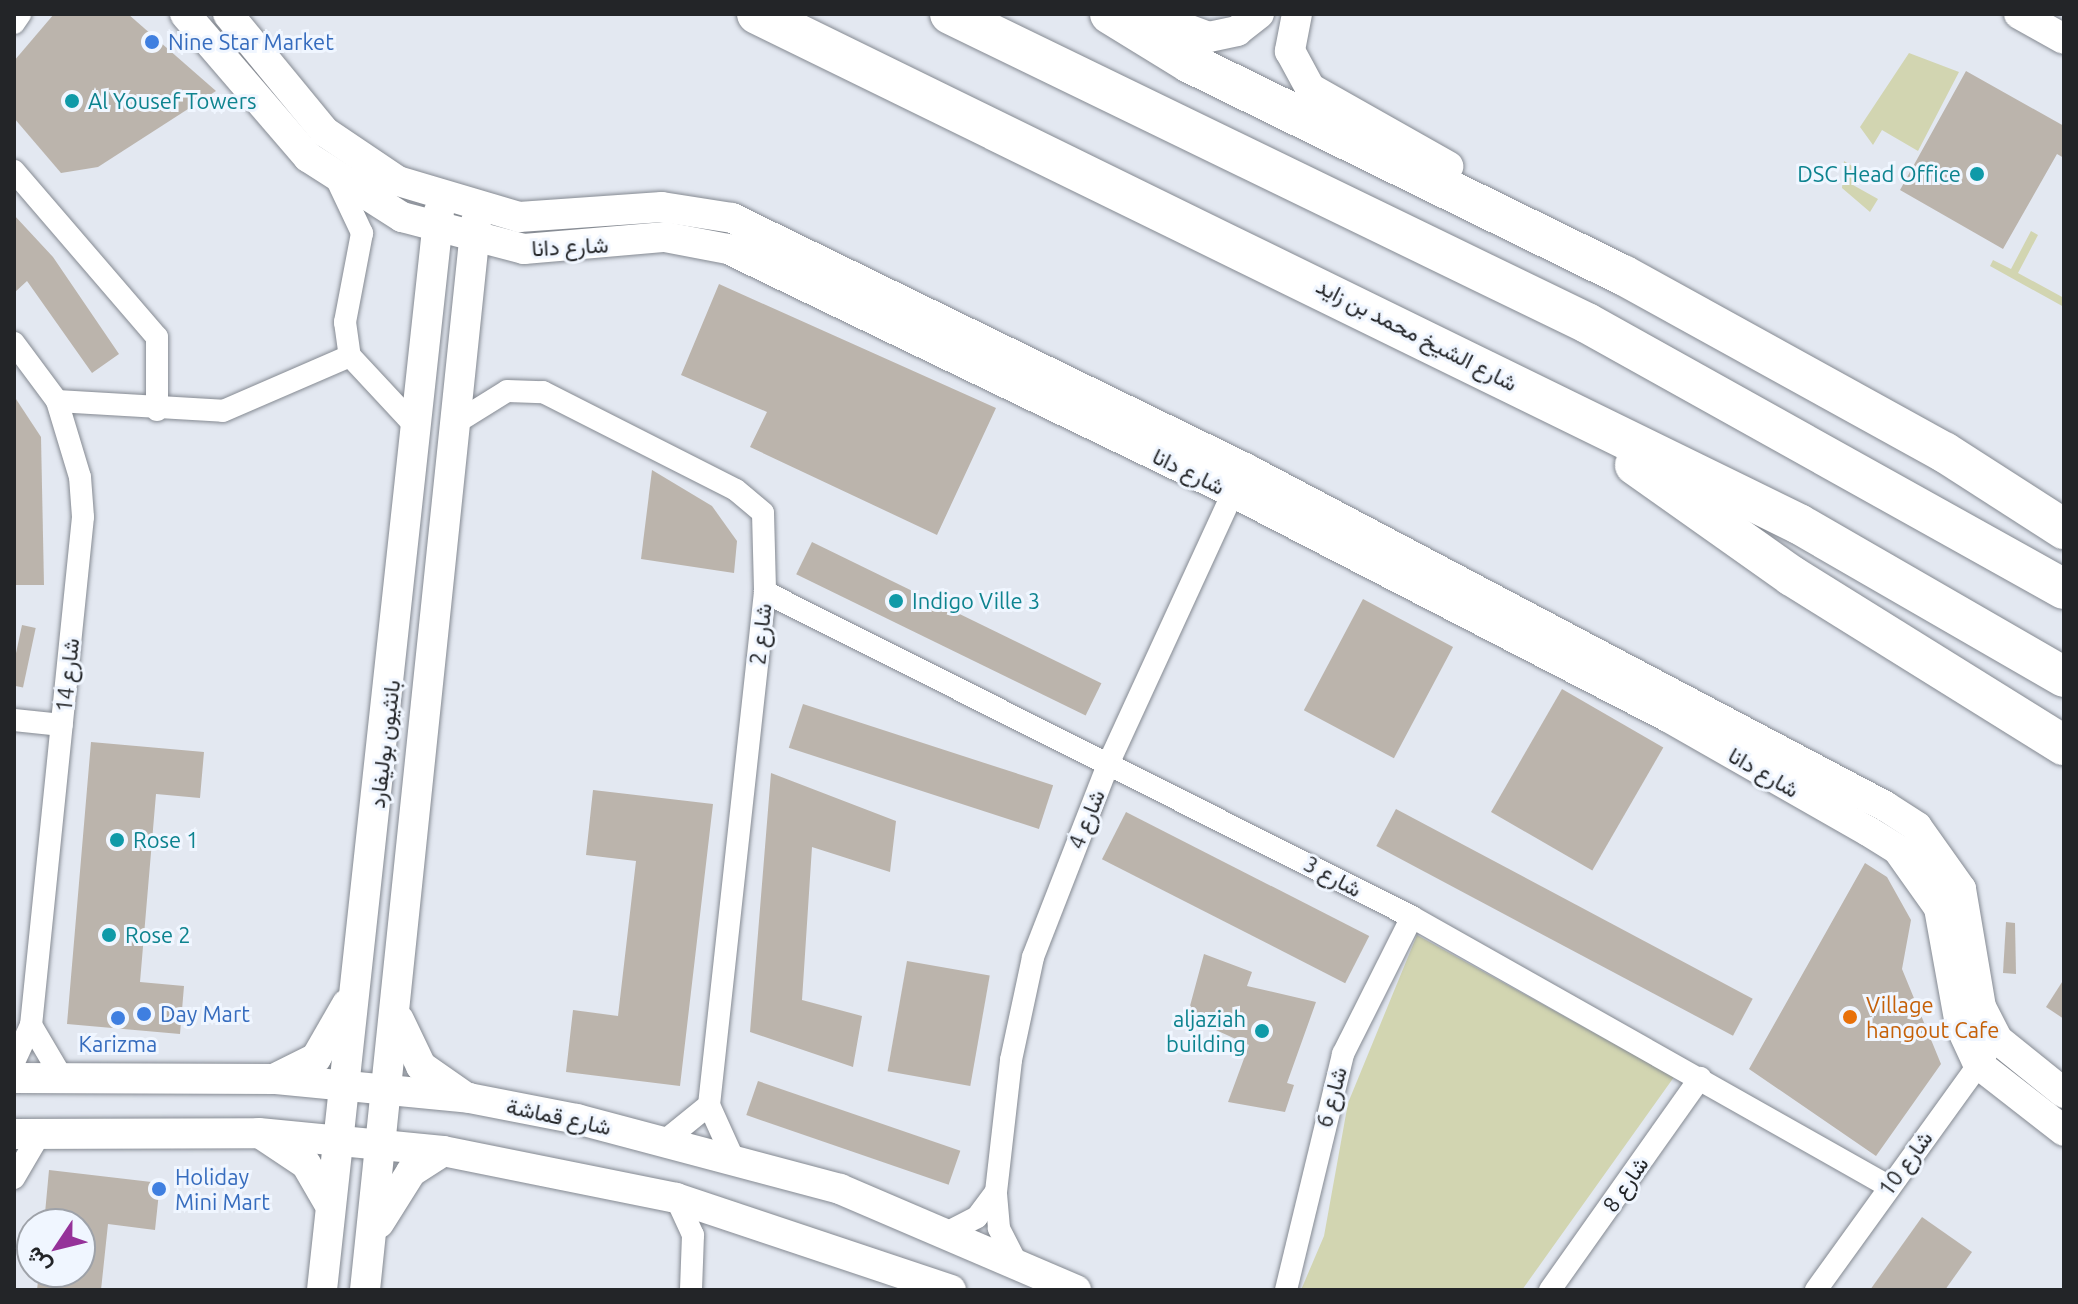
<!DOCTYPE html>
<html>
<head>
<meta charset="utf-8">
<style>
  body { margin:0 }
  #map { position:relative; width:2078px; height:1304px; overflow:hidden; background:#e3e8f1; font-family:Ubuntu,Vazirmatn,sans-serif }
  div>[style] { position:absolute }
  .green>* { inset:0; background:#d2d5b1 }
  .building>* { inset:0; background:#bbb4ac; transform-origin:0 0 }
  .roads { filter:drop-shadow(0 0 2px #858a92) drop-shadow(0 0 2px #858a92) }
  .street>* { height:22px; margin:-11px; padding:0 11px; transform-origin:11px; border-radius:11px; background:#fff }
  .secondary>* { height:30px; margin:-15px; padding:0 15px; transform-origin:15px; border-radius:15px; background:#fff }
  .highway>* { height:40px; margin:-20px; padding:0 20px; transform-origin:20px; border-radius:20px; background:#fff }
  .dots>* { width:22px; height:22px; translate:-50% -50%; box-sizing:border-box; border:4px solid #f0f6ff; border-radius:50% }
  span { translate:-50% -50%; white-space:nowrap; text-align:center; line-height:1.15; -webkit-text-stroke:6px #f0f6ff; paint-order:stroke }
  .shop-label { font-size:22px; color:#366cbe }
  .left { translate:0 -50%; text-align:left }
  .culture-label { font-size:22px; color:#0d838f }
  .right { translate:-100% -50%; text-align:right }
  .street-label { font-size:22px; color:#232528 }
  .food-label { font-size:22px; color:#c56008 }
  .frame { position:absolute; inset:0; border:16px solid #232528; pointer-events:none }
  .north { position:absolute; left:16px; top:1208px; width:80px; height:80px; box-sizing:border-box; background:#f0f6ff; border:2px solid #9ea2a9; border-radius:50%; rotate:235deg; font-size:22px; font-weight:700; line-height:32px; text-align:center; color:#232528 }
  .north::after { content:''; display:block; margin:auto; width:28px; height:36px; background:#953299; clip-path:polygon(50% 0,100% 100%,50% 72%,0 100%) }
</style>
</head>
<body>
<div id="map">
  <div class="green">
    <i style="clip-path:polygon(1909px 53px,1959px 72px,1918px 151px,1882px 130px,1873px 145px,1860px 127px)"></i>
    <i style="clip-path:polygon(1844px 161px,1860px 171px,1853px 185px,1878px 199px,1870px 212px,1842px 188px)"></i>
    <i style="clip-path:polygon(2031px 231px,2038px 235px,2018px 273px,2064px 298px,2064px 307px,1990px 266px,1993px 260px,2011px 269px)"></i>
    <i style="clip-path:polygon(1417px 935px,1674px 1077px,1522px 1290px,1301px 1290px,1324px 1236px,1348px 1103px)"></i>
  </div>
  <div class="building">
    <i style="clip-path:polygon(54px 14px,128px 14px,216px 91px,98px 167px,61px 173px,14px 118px,14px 61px)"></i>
    <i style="clip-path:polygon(1966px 71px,2064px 126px,2064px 158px,2057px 154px,2003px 249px,1900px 190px)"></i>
    <i style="clip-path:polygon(14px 215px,53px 257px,119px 354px,92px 373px,27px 281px,14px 293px)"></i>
    <i style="clip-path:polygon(719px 284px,996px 408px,937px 535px,750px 447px,767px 412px,681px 375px)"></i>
    <i style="clip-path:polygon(14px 396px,41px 437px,44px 585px,14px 585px)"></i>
    <i style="clip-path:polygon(652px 470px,712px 506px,737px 541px,734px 573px,641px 559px)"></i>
    <i style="left:812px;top:542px;width:322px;height:36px;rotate:26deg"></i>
    <i style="left:1363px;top:599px;width:102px;height:126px;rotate:28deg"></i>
    <i style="left:22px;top:625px;width:14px;height:61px;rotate:12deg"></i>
    <i style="left:1562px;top:689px;width:117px;height:142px;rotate:30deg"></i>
    <i style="left:803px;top:704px;width:263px;height:46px;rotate:18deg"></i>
    <i style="clip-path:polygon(91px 742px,204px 752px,200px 798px,156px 794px,140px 982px,184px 986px,180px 1034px,67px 1024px)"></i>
    <i style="clip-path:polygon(771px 773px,896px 821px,890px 872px,812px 847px,802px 1000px,862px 1016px,853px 1067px,750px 1032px)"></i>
    <i style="clip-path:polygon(593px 790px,713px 804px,680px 1086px,566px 1072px,573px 1010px,618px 1016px,636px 861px,586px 855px)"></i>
    <i style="left:1396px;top:809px;width:404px;height:42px;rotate:28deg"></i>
    <i style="left:1126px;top:812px;width:273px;height:53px;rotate:27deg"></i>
    <i style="clip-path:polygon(1865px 863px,1887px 877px,1911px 920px,1902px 969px,1941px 1064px,1876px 1156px,1749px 1069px)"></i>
    <i style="clip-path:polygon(2006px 922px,2015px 923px,2016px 974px,2003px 973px)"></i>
    <i style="clip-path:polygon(1204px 954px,1252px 972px,1247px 986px,1316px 1002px,1287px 1083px,1294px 1085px,1285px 1112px,1228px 1102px,1249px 1045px,1187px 1017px)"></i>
    <i style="left:907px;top:961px;width:84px;height:112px;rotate:10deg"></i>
    <i style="clip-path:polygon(2064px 979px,2064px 1019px,2046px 1007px)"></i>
    <i style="left:758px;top:1081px;width:214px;height:36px;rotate:19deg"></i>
    <i style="clip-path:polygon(49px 1170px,160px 1183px,155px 1230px,108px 1224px,101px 1290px,37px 1290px,39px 1272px,80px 1272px,80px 1224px,44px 1224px)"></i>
    <i style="clip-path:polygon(1922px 1217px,1972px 1252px,1945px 1290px,1870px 1290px)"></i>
  </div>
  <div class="roads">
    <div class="street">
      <i style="left:14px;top:23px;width:11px;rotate:-56deg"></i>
      <i style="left:14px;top:171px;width:219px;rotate:49.3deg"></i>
      <i style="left:157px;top:337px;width:73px;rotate:90deg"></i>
      <i style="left:337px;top:180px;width:59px;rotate:64.7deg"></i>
      <i style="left:362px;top:233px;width:91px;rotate:100.8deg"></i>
      <i style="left:345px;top:322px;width:34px;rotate:82deg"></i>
      <i style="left:350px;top:356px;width:100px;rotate:47deg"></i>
      <i style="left:14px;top:343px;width:72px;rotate:53.4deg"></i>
      <i style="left:57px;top:401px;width:79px;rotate:73.2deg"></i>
      <i style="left:80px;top:477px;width:40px;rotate:85.7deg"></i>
      <i style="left:83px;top:517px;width:511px;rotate:95.84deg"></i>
      <i style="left:31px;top:1025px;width:41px;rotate:114.7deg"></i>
      <i style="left:57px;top:401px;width:166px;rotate:3.4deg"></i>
      <i style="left:223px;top:411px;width:138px;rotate:-23.4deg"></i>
      <i style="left:454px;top:424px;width:62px;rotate:-31.9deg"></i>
      <i style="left:507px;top:391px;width:36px;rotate:2deg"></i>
      <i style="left:543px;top:392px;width:216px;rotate:26.9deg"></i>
      <i style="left:736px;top:490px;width:35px;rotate:40deg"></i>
      <i style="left:763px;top:513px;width:79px;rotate:88.5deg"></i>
      <i style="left:765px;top:592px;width:516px;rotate:96.23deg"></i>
      <i style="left:709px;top:1105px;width:56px;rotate:65.7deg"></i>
      <i style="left:765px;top:592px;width:724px;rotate:26.67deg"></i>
      <i style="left:1412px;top:917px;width:547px;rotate:29.47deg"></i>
      <i style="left:14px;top:720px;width:48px;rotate:5.9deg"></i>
      <i style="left:31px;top:1025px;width:59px;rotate:59.5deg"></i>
      <i style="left:667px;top:1139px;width:54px;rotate:-39deg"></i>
      <i style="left:14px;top:1178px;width:53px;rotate:-59.6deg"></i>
      <i style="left:676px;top:1198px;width:41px;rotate:65.3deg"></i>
      <i style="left:693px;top:1235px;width:55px;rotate:92.1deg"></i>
      <i style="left:950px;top:1231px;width:30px;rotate:-27deg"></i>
      <i style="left:977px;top:1217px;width:31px;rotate:-53deg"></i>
      <i style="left:1015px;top:1260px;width:36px;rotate:-117deg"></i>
      <i style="left:999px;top:1228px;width:36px;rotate:-95deg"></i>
      <i style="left:996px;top:1192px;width:133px;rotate:-83.5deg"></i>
      <i style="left:1011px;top:1060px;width:105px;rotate:-77.9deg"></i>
      <i style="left:1033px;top:957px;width:212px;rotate:-68.7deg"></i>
      <i style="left:1110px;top:760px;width:308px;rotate:-65.3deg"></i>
      <i style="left:1286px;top:1290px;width:243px;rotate:-76.4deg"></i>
      <i style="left:1343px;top:1054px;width:153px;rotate:-63.3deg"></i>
      <i style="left:1550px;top:1290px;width:260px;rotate:-54.7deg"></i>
      <i style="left:1816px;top:1290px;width:291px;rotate:-54.2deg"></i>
    </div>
    <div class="secondary">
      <i style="left:185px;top:14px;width:189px;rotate:49.3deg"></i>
      <i style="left:308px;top:157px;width:112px;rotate:32.6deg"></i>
      <i style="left:402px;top:217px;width:126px;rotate:14.7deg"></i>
      <i style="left:524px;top:249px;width:142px;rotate:-4.9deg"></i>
      <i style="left:665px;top:237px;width:64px;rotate:10.8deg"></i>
      <i style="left:728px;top:249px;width:562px;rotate:25.74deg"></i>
      <i style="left:1234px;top:493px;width:488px;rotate:27.3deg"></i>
      <i style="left:1668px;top:717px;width:230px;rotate:29.7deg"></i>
      <i style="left:1868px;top:831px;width:36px;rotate:32deg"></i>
      <i style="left:1898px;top:850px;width:71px;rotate:54.7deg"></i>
      <i style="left:1939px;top:908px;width:119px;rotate:79.8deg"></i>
      <i style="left:1960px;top:1025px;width:43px;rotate:65.2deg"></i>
      <i style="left:1978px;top:1064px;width:109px;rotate:37.9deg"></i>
      <i style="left:228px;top:14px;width:153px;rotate:50.6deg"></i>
      <i style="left:325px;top:132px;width:88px;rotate:33.9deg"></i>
      <i style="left:398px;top:181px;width:126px;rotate:16.6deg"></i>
      <i style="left:519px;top:217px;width:143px;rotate:-4deg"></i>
      <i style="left:662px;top:207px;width:71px;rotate:8.9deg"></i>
      <i style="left:732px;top:218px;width:571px;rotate:25.98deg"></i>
      <i style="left:1245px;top:468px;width:724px;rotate:27.84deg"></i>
      <i style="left:1885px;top:806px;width:38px;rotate:33deg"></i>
      <i style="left:1917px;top:827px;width:76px;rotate:54.6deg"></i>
      <i style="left:1961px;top:889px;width:120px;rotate:80.4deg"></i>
      <i style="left:1981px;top:1007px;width:36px;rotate:63deg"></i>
      <i style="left:1997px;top:1039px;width:86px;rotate:38.9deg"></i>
      <i style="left:1147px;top:14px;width:66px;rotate:20.4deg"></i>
      <i style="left:1209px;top:37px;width:29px;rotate:-12deg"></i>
      <i style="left:1237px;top:31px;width:28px;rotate:-38deg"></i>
      <i style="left:1297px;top:14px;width:38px;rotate:101deg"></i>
      <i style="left:1290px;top:51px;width:42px;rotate:61.6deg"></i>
      <i style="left:1310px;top:88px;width:159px;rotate:29.5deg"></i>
      <i style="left:2019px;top:14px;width:51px;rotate:29.1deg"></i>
      <i style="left:399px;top:1020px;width:51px;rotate:64.4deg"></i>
      <i style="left:421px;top:1066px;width:52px;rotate:34.9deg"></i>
      <i style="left:14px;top:1078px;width:262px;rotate:0.2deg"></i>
      <i style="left:276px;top:1079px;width:194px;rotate:5.6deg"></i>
      <i style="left:469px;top:1098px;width:110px;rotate:11deg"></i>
      <i style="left:577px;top:1119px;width:272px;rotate:14.9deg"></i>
      <i style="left:840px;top:1189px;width:257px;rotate:23.2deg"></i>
      <i style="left:276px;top:1078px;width:45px;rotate:-26.6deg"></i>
      <i style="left:316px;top:1058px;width:62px;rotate:-60.1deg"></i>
      <i style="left:14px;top:1134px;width:245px;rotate:-0.2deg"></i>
      <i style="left:259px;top:1133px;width:185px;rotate:5.6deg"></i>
      <i style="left:443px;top:1151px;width:238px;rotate:11.4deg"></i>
      <i style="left:676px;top:1198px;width:290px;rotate:18.5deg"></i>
      <i style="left:264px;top:1136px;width:50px;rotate:33.7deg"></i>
      <i style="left:306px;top:1164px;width:44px;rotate:59.9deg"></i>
      <i style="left:379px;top:1223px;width:60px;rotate:-57.9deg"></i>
      <i style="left:411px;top:1172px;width:38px;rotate:-33deg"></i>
      <i style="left:322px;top:1290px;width:1085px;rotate:-83.81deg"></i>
      <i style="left:365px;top:1290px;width:1074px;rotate:-84.07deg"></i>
    </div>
    <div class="highway">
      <i style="left:757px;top:14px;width:1160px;rotate:26.08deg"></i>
      <i style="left:1799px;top:524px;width:306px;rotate:30deg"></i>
      <i style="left:950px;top:14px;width:708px;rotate:25.88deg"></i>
      <i style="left:1587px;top:323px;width:546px;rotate:29.15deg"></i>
      <i style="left:1110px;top:14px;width:94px;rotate:31.5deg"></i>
      <i style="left:1190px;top:63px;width:482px;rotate:26.1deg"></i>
      <i style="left:1623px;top:275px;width:367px;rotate:28.9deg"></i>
      <i style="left:1944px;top:452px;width:143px;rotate:32.7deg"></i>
      <i style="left:1635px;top:465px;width:192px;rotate:35.3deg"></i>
      <i style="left:1792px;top:576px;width:320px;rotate:31.9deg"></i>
    </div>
  </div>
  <div class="dots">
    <i style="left:152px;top:42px;background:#3f7fe0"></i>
    <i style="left:72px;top:101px;background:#0f9aa8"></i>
    <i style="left:1977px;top:174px;background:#0f9aa8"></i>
    <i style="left:896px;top:601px;background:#0f9aa8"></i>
    <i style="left:117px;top:840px;background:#0f9aa8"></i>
    <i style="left:109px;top:935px;background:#0f9aa8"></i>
    <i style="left:144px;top:1014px;background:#3f7fe0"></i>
    <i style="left:1850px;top:1017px;background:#e8710a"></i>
    <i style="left:118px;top:1018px;background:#3f7fe0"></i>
    <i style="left:1262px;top:1031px;background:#0f9aa8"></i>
    <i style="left:159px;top:1189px;background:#3f7fe0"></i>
  </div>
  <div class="shop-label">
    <span class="left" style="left:168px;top:42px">Nine Star Market</span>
    <span class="left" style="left:160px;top:1014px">Day Mart</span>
    <span style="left:118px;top:1044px">Karizma</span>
    <span class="left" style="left:175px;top:1189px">Holiday<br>Mini Mart</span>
  </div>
  <div class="culture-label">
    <span class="left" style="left:88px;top:101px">Al Yousef Towers</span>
    <span class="right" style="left:1961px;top:174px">DSC Head Office</span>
    <span class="left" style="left:912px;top:601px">Indigo Ville 3</span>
    <span class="left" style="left:133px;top:840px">Rose 1</span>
    <span class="left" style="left:125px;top:935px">Rose 2</span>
    <span class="right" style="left:1246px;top:1031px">aljaziah<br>building</span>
  </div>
  <div class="street-label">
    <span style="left:570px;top:246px;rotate:-3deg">شارع دانا</span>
    <span style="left:1417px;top:334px;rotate:27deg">شارع الشيخ محمد بن زايد</span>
    <span style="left:1189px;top:471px;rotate:26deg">شارع دانا</span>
    <span style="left:760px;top:634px;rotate:-84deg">شارع 2</span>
    <span style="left:67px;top:675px;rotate:-84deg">شارع 14</span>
    <span style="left:384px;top:744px;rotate:-83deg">بانثيون بوليفارد</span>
    <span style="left:1764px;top:772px;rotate:30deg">شارع دانا</span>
    <span style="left:1086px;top:819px;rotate:-68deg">شارع 4</span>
    <span style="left:1333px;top:876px;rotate:28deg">شارع 3</span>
    <span style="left:1331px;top:1097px;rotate:-75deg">شارع 6</span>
    <span style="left:559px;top:1116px;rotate:12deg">شارع قماشة</span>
    <span style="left:1905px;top:1163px;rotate:-54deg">شارع 10</span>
    <span style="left:1625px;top:1184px;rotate:-55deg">شارع 8</span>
  </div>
  <div class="food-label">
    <span class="left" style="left:1866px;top:1017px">Village<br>hangout Cafe</span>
  </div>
  <div class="frame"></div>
  <div class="north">ش</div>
</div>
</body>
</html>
